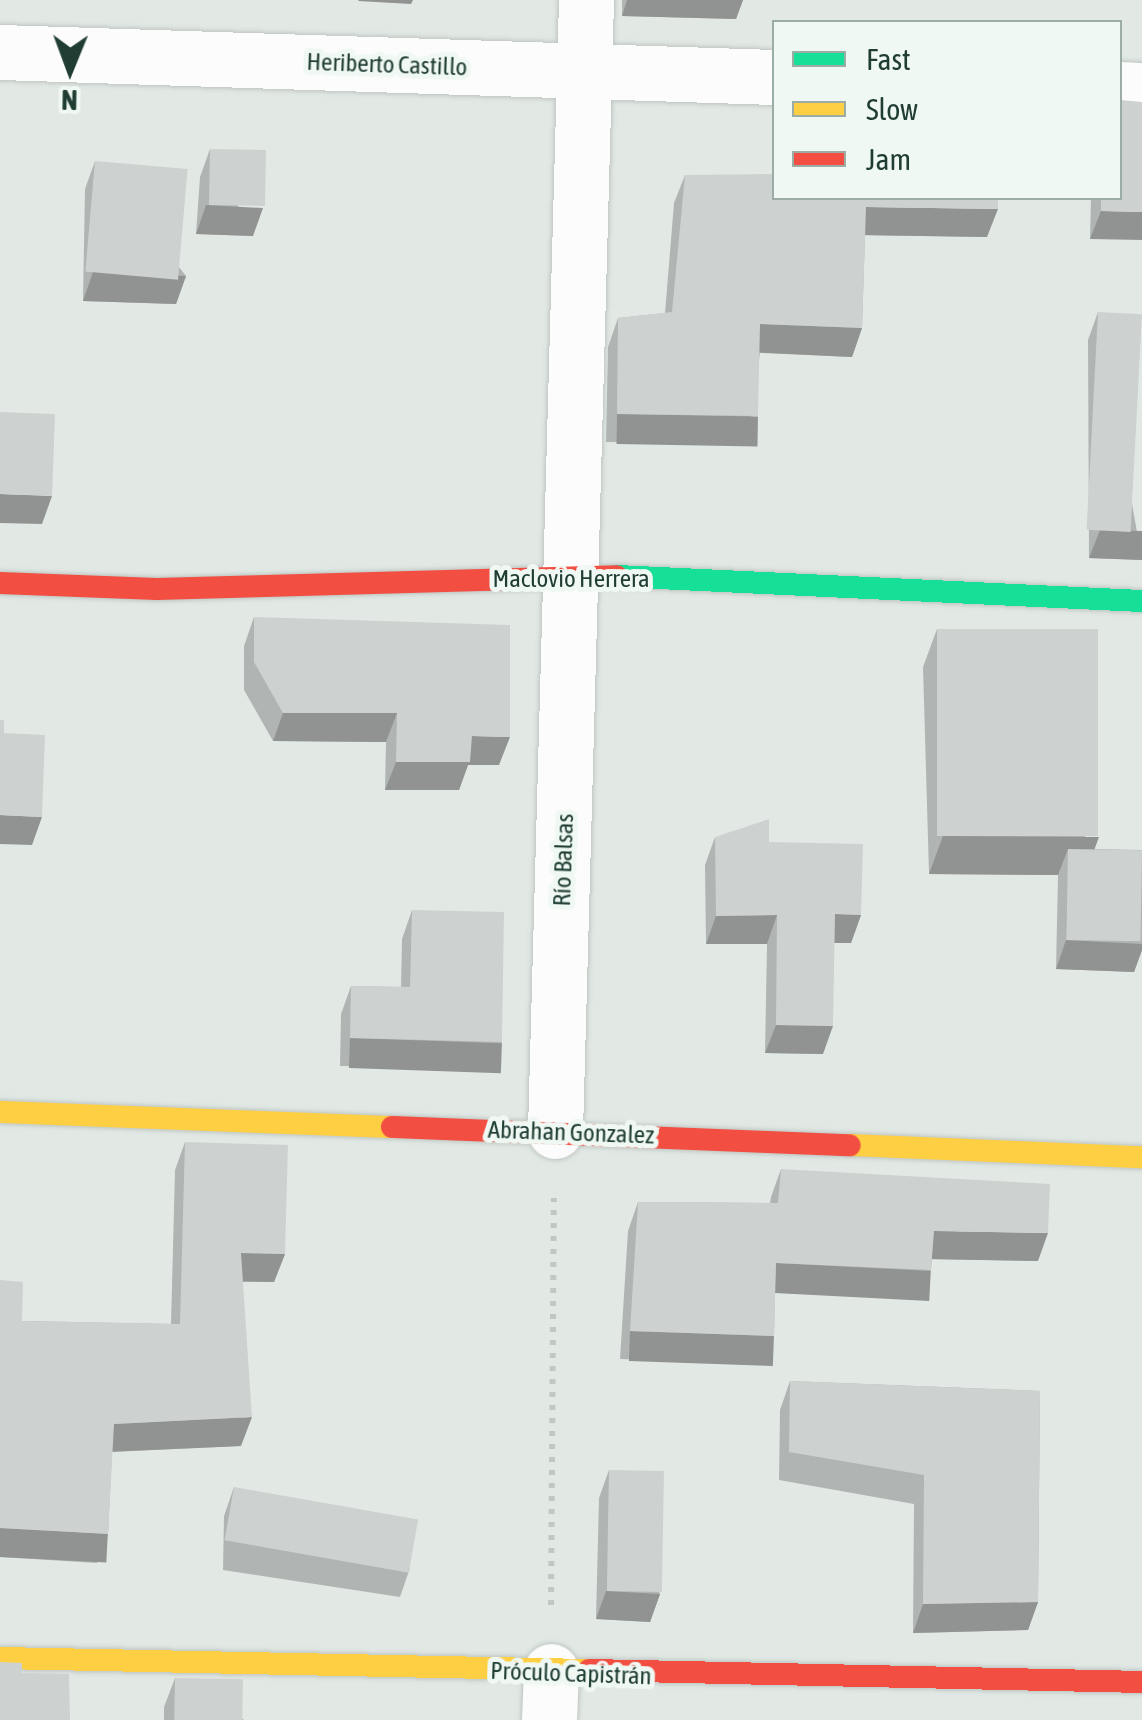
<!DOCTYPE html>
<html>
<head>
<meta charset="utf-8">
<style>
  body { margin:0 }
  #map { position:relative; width:1142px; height:1720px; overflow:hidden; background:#e2e9e5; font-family:"Asap Condensed",sans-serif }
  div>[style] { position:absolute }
  .path>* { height:6px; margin-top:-3px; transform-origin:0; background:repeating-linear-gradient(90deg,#bfc9c4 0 5px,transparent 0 13px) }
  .roads { filter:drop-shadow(0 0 2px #bfc6c2) drop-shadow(0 0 2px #bfc6c2) }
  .street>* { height:55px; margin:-27.5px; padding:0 27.5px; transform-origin:27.5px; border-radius:27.5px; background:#fbfcfb }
  .fast>* { height:22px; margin:-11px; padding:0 11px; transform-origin:11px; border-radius:11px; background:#16e098 }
  .slow>* { height:22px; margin:-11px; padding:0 11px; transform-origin:11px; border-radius:11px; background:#ffcf43 }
  .jam>* { height:22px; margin:-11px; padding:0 11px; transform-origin:11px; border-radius:11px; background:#f24e42 }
  .wall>* { inset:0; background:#b0b5b3 }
  .shaded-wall>* { inset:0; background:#909392; transform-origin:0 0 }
  .building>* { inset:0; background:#cdd2d0; transform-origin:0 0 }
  span { translate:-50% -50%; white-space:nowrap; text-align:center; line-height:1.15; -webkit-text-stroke:10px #f0f8f3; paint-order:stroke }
  .street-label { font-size:25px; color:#1f3d33 }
  .legend { position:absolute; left:772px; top:20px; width:350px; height:180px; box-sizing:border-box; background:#f0f8f3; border:2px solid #9cada6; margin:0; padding:12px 18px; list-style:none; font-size:30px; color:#1f3d33 }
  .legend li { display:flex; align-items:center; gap:20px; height:50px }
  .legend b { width:50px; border:2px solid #9cada6 }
  .north { position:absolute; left:20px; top:20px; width:100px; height:100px; -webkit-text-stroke:8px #f0f8f3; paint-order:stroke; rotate:181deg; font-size:28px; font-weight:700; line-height:40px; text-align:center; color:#1f3d33 }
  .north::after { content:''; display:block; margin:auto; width:35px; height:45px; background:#1f3d33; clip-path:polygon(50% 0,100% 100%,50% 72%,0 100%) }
</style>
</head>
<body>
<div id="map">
  <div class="path">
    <i style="left:551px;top:1605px;width:407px;rotate:-89.6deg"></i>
  </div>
  <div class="roads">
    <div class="street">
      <i style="left:0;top:52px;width:774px;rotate:1.85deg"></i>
      <i style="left:1120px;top:89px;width:22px;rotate:3deg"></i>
      <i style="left:555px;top:1131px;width:1131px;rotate:-88.43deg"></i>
      <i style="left:549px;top:1720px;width:49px;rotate:-87.7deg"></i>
    </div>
    <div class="fast">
      <i style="left:617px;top:576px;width:526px;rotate:2.73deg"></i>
    </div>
    <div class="slow">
      <i style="left:0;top:1112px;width:392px;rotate:2.2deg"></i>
      <i style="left:850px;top:1145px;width:292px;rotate:2.4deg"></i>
      <i style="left:0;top:1658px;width:589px;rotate:1.17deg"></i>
    </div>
    <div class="jam">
      <i style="left:0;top:583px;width:157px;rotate:2.2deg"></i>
      <i style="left:157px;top:589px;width:460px;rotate:-1.6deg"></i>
      <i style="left:392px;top:1127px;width:458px;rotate:2.3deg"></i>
      <i style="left:589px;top:1670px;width:553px;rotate:1.24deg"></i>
    </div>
  </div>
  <div class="wall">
    <i style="clip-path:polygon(622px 0,743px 0,736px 19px,622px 16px)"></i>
    <i style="clip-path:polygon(210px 149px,253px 236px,196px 234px,200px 177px)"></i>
    <i style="clip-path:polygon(95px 161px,186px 276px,176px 304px,83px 301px,85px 189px)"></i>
    <i style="clip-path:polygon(685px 175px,987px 237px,865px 235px,862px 328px,852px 357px,760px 353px,747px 444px,606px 442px,608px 347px,618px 318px,665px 313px,674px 203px)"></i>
    <i style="clip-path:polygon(1091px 198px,1120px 198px,1090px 239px)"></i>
    <i style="clip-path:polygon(1098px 312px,1142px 560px,1089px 558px,1088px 340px)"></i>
    <i style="clip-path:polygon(254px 617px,499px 765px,468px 765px,459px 790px,385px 790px,386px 742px,273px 741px,244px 690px,244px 646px)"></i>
    <i style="clip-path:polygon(937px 629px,1094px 849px,1142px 850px,1142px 950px,1134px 972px,1056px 969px,1058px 875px,929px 874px,923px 667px)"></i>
    <i style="clip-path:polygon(715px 837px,861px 915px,851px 943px,834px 943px,823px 1054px,765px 1053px,767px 944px,706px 944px,705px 865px)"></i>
    <i style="clip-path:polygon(412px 910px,502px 1042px,492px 1070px,340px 1066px,341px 1014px,351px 986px,401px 987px,402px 939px)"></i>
    <i style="clip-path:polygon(185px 1142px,285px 1254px,274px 1282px,243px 1282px,241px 1446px,112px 1452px,108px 1534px,97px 1563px,0 1557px,0 1280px,22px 1321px,171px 1324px,175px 1170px)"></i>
    <i style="clip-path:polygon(781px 1169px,1038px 1261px,932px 1259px,931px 1270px,921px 1298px,775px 1291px,774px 1336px,763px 1364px,620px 1359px,628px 1231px,638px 1202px,770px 1203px,771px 1197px)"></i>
    <i style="clip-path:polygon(790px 1381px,1040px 1391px,1038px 1602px,1028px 1630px,913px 1633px,914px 1504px,779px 1480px,780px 1410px)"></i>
    <i style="clip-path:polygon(609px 1470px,660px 1594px,650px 1622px,596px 1619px,599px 1498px)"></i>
    <i style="clip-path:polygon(234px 1487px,410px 1568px,400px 1597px,223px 1570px,224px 1516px)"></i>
    <i style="clip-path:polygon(175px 1678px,244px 1720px,164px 1720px,164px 1707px)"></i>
  </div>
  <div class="shaded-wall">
    <i style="clip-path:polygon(359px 0,413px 0,411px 4px,358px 1px)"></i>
    <i style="clip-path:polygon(627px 0,743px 0,736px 19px,622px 16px)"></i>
    <i style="clip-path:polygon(206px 205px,263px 208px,253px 236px,196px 234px)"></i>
    <i style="clip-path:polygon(866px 207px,998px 209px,987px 237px,855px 235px)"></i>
    <i style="clip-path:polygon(1101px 211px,1142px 212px,1142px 240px,1090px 239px)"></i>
    <i style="clip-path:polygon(93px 272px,186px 276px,176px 304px,83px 301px)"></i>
    <i style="clip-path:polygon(760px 324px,862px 328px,852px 357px,750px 352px)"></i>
    <i style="left:617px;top:414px;width:141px;height:30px;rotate:1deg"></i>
    <i style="clip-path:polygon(0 494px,52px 496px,42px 524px,0 523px)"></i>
    <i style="clip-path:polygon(1100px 530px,1142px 531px,1142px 560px,1089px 558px)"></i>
    <i style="clip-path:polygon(283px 713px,397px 713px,386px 742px,273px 741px)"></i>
    <i style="clip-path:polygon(472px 736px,510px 737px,499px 765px,468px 765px,459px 790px,385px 790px,396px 762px)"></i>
    <i style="clip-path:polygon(0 815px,42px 817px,32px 845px,0 844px)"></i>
    <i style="clip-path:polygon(943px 836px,1099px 837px,1085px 875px,1068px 849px,1058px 875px,929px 874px)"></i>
    <i style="clip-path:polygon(835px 914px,861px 915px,851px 943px,825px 943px)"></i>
    <i style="clip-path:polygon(777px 915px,767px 944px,706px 944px,716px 916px)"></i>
    <i style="clip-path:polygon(1066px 940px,1142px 944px,1142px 950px,1134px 972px,1056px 969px)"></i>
    <i style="clip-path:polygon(776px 1025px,833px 1026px,823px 1054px,765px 1053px)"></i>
    <i style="left:350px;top:1038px;width:152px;height:30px;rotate:2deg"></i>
    <i style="clip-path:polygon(934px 1231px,1048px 1233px,1038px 1261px,924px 1259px)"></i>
    <i style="clip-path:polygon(241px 1253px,285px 1254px,274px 1282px,230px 1281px)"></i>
    <i style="left:776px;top:1263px;width:155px;height:30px;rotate:3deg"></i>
    <i style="left:630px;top:1331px;width:144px;height:30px;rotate:2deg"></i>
    <i style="clip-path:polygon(252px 1417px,241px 1446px,104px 1452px,114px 1424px)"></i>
    <i style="left:0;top:1528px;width:108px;height:29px;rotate:3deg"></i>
    <i style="clip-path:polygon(606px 1591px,660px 1594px,650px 1622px,596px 1619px)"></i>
    <i style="clip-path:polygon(1038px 1602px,1028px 1630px,913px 1633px,923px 1604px)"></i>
  </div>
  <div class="building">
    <i style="clip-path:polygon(1120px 100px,1142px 102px,1142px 212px,1101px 211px,1101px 198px,1120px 198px)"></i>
    <i style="left:210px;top:149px;width:56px;height:56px;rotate:1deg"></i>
    <i style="left:95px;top:161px;width:93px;height:111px;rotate:5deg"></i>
    <i style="clip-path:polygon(774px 174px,774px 198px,998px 198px,998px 209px,866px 207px,862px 328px,760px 324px,758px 416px,617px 414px,618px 318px,672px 312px,685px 175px)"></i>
    <i style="left:1098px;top:312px;width:44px;height:218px;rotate:3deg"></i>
    <i style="left:0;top:412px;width:55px;height:82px;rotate:2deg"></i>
    <i style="clip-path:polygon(254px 617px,510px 625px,510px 737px,472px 736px,470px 762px,396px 762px,397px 713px,283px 713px,254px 662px)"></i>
    <i style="left:937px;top:629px;width:161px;height:207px"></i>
    <i style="clip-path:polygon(0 720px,4px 720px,4px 733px,45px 735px,42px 817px,0 815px)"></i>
    <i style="clip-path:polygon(769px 819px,769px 842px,863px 844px,861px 915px,835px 914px,833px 1026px,776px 1025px,777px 915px,716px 916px,715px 837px)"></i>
    <i style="left:1068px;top:849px;width:74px;height:91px;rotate:1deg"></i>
    <i style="clip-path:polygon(412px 910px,504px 912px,502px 1042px,350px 1038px,351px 986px,410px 987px)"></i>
    <i style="clip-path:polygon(185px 1142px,288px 1145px,285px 1254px,241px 1253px,252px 1417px,114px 1424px,108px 1534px,0 1528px,0 1280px,23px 1282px,22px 1321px,180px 1324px)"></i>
    <i style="clip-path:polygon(781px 1169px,1050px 1184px,1048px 1233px,934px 1231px,931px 1270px,776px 1263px,774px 1336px,630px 1331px,638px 1202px,778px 1203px)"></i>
    <i style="clip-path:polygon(790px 1381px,1040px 1391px,1038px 1602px,923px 1604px,924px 1475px,789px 1452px)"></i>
    <i style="left:609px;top:1470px;width:55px;height:121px;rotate:1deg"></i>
    <i style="left:234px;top:1487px;width:187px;height:54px;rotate:10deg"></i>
    <i style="clip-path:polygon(0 1662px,22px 1663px,22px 1673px,69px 1674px,70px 1720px,0 1720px)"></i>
    <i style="left:175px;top:1678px;width:68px;height:42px;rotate:1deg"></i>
  </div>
  <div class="street-label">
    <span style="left:387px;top:64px;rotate:2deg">Heriberto Castillo</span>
    <span style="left:571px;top:578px">Maclovio Herrera</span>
    <span style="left:563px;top:860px;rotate:-88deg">Río Balsas</span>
    <span style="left:571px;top:1132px;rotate:2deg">Abrahan Gonzalez</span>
    <span style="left:571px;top:1673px;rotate:2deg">Próculo Capistrán</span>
  </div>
  <ul class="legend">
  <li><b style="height:12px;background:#16e098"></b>Fast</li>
  <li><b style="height:12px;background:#ffcf43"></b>Slow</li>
  <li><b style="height:12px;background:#f24e42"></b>Jam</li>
  </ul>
  <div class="north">N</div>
</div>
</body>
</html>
